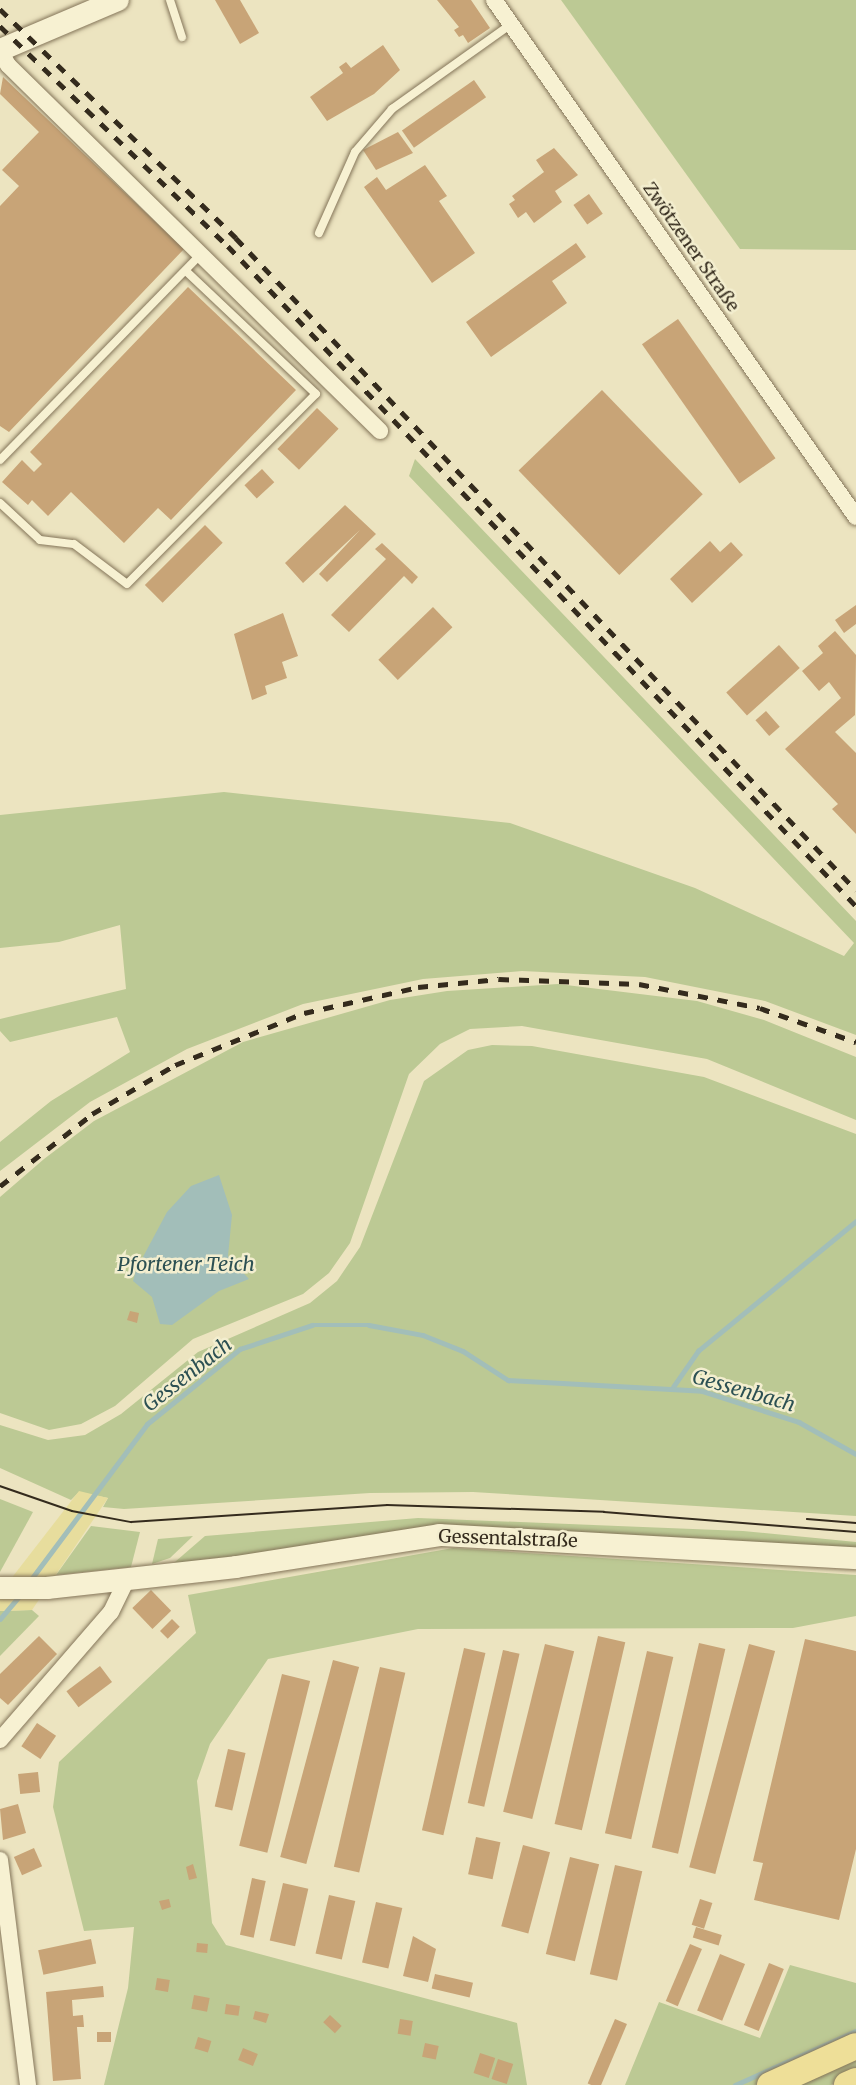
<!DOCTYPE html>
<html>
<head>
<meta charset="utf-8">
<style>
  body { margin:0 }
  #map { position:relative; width:856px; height:2085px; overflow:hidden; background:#ece4c0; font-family:Merriweather,serif }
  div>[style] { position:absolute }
  .green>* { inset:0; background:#bcc994 }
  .sand>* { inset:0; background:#e7dd9d }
  .water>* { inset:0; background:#a2beb9 }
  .stream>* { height:4.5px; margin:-2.25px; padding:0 2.25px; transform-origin:2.25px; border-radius:2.25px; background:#a2beb9 }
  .building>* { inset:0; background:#c8a477; transform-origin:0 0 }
  .roads { filter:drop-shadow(0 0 2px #847559) drop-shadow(0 0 2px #847559) }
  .lane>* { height:8px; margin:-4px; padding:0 4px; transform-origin:4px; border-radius:4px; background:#f7f1d2 }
  .street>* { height:16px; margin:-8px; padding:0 8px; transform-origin:8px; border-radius:8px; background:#f7f1d2 }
  .secondary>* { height:22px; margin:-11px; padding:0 11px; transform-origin:11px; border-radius:11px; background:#f7f1d2 }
  .primary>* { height:26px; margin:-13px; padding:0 13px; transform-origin:13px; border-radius:13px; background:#eedf98 }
  .tram>* { height:1.5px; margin:-0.75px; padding:0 0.75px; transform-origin:0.75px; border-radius:0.75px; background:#342b1d }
  .rail>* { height:4.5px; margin-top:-2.25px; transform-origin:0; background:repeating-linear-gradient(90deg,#342b1d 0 10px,transparent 0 20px) }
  span { translate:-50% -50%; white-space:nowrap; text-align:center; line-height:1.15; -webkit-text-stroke:5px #f3eecf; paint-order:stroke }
  .street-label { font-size:18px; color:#342b1d }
  .water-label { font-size:20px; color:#2c5053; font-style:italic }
</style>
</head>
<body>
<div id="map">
  <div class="green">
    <i style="clip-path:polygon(561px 0,856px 0,856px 250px,740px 249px)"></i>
    <i style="clip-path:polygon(415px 459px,856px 921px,856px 1035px,765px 1001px,645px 977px,522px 971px,423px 979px,303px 1004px,187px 1049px,90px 1102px,0 1171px,0 1142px,51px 1101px,130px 1052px,117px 1017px,10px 1042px,0 1031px,0 1019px,126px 989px,120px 925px,59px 942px,0 948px,0 815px,224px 792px,510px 823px,695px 888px,844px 956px,854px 943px,409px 476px)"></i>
    <i style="clip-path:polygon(558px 984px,697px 1001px,764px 1020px,856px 1057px,856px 1120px,707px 1059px,522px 1026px,470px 1029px,440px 1044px,409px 1074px,350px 1243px,329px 1273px,303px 1294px,193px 1339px,115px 1406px,81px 1424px,49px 1430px,0 1413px,0 1197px,44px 1159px,94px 1121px,243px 1042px,390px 1000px,447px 991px)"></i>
    <i style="clip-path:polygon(492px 1045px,532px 1046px,704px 1077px,856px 1134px,856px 1516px,473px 1492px,370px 1493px,124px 1509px,103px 1507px,108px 1498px,79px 1492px,71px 1500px,0 1468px,0 1425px,48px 1440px,85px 1435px,121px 1414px,198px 1352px,310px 1303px,337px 1281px,360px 1247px,424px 1081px,468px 1050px)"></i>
    <i style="clip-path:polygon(0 1499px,33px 1512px,0 1572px)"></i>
    <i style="clip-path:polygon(418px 1518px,743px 1531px,856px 1542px,856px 1550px,525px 1532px,168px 1568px,205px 1536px)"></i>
    <i style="clip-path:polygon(91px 1526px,140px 1532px,131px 1567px,56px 1575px)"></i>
    <i style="clip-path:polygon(193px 1536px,170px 1558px,152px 1564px,158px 1539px)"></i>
    <i style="clip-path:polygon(453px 1548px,856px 1575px,856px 1616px,793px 1628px,418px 1629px,268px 1659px,210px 1744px,197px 1781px,212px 1923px,226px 1945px,517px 2023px,527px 2085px,104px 2085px,128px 1988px,134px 1927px,84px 1931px,53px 1807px,59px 1762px,196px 1633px,188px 1595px)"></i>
    <i style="clip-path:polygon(32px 1610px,39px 1616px,0 1656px,0 1611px)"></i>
    <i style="clip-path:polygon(790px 1965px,856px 1983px,856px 2039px,755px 2085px,625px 2085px,659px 2002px,760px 2038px)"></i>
    <i style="clip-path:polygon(856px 2059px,856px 2073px,831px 2085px,799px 2085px)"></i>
  </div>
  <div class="sand">
    <i style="clip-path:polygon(79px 1491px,108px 1498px,32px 1610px,0 1611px,0 1593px)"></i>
  </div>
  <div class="water">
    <i style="clip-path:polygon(219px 1175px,232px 1215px,228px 1256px,249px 1279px,219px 1291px,172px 1325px,160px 1324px,152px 1297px,133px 1281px,136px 1270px,167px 1212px,191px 1186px)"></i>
  </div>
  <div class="stream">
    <i style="left:673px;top:1387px;width:44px;rotate:-55.2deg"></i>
    <i style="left:698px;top:1351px;width:205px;rotate:-39.4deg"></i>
    <i style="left:29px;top:1582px;width:197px;rotate:-53.2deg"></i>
    <i style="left:147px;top:1424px;width:119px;rotate:-38.9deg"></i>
    <i style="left:240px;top:1349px;width:76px;rotate:-18.4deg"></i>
    <i style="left:312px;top:1325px;width:57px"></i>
    <i style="left:369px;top:1325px;width:55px;rotate:10.5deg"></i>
    <i style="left:423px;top:1335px;width:43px;rotate:21.8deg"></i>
    <i style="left:463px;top:1351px;width:54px;rotate:32.8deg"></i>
    <i style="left:508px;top:1380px;width:194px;rotate:3.2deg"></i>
    <i style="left:702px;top:1391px;width:102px;rotate:17.7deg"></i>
    <i style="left:799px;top:1422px;width:65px;rotate:29.3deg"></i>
    <i style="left:0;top:1619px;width:30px;rotate:-50deg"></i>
    <i style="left:735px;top:2085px;width:133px;rotate:-24.1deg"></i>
  </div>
  <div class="building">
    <i style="clip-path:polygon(215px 0,240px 0,259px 33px,240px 44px)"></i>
    <i style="clip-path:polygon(437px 0,471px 0,490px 28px,468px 43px,463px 35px,459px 37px,454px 30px,459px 27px)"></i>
    <i style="clip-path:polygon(383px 45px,400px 70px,374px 94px,327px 121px,310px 97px,343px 73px,339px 67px,346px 62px,351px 68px)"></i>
    <i style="clip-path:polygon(3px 77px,184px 249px,9px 432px,0 426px,0 206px,19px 186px,2px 170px,39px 132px,0 94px)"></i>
    <i style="left:474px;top:80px;width:21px;height:88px;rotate:55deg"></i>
    <i style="clip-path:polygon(398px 132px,413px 153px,376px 170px,363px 150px)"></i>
    <i style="clip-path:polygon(554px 148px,578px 175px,555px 191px,562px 202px,534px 223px,526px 212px,518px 218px,509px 204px,515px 200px,512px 196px,544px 172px,536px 160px)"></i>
    <i style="clip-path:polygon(425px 165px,447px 196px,439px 201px,475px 253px,432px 283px,364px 187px,377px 177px,386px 190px)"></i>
    <i style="left:589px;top:194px;width:24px;height:19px;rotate:55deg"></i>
    <i style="clip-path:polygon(576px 243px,586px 257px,552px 281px,567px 303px,491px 357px,466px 322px)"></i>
    <i style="clip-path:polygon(188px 287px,296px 390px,171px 520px,158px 508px,124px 543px,71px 492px,48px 516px,32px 500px,28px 505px,2px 482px,22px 460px,34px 472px,42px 464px,30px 452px)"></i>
    <i style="left:678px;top:319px;width:170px;height:44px;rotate:55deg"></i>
    <i style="left:602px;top:390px;width:145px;height:116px;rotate:46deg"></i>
    <i style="left:317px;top:408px;width:30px;height:57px;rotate:44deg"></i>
    <i style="left:262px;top:469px;width:18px;height:24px;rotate:47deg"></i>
    <i style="clip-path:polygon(345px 505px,376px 534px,327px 582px,319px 574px,360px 530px,303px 583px,285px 563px)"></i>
    <i style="left:205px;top:525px;width:25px;height:85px;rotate:45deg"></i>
    <i style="clip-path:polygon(710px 541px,720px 552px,731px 542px,743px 555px,692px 603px,670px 579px)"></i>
    <i style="clip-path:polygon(382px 543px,418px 577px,412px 584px,404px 576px,349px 632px,331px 615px,386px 559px,375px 549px)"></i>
    <i style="clip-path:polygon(856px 605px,856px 624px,844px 633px,835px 620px)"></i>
    <i style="left:433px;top:607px;width:28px;height:76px;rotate:46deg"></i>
    <i style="clip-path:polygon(283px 613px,298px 656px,282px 662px,287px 678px,265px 686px,267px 694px,252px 700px,234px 634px)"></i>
    <i style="clip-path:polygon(835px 631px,856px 655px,855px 715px,835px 732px,856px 753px,856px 834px,832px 809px,838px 804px,785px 749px,841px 698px,829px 682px,819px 691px,802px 671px,823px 653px,818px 646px)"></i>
    <i style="left:779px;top:645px;width:31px;height:71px;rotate:48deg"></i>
    <i style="left:766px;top:711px;width:21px;height:14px;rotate:49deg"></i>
    <i style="clip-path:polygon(130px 1311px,139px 1313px,137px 1323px,127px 1320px)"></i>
    <i style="left:151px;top:1590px;width:29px;height:26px;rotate:46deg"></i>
    <i style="left:172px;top:1619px;width:11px;height:17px;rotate:45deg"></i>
    <i style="clip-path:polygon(39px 1636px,57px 1654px,8px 1705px,0 1698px,0 1674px)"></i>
    <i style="left:598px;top:1636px;width:28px;height:193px;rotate:13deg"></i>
    <i style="clip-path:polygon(805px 1639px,856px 1651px,856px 1849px,839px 1920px,754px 1900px,763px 1863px,753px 1861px)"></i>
    <i style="left:699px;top:1643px;width:27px;height:210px;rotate:13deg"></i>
    <i style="left:545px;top:1644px;width:30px;height:173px;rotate:14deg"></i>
    <i style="left:749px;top:1644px;width:27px;height:231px;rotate:15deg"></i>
    <i style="left:464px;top:1648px;width:22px;height:187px;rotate:13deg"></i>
    <i style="left:503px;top:1650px;width:17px;height:157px;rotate:13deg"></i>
    <i style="left:647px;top:1651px;width:27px;height:187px;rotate:13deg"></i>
    <i style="left:333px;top:1660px;width:27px;height:204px;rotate:15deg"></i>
    <i style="left:100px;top:1666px;width:20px;height:42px;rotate:53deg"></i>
    <i style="left:380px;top:1667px;width:26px;height:205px;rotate:13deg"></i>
    <i style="left:282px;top:1674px;width:29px;height:177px;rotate:14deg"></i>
    <i style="left:37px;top:1723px;width:23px;height:28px;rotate:34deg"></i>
    <i style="left:228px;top:1749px;width:18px;height:59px;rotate:13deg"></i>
    <i style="left:38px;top:1772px;width:20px;height:20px;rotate:84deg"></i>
    <i style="clip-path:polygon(18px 1804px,26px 1833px,3px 1840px,0 1809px)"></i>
    <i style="left:476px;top:1837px;width:25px;height:38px;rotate:12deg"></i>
    <i style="left:523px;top:1845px;width:28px;height:84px;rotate:15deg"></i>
    <i style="left:34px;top:1848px;width:20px;height:22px;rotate:66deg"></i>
    <i style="left:570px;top:1857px;width:30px;height:100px;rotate:14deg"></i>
    <i style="clip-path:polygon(193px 1864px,197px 1878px,189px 1880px,186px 1867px)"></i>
    <i style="left:615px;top:1865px;width:28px;height:112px;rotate:13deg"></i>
    <i style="left:252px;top:1878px;width:14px;height:58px;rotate:12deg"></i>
    <i style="left:283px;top:1883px;width:26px;height:59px;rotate:13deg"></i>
    <i style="left:329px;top:1895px;width:27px;height:60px;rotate:13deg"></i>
    <i style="clip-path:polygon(169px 1899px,171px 1907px,162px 1910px,159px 1901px)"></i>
    <i style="left:700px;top:1899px;width:13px;height:27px;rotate:18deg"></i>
    <i style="left:376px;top:1902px;width:27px;height:62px;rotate:13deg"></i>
    <i style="left:696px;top:1927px;width:27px;height:11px;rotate:17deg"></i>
    <i style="clip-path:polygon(413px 1936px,436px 1949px,428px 1982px,403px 1976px)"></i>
    <i style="left:91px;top:1939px;width:25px;height:54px;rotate:78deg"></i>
    <i style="left:197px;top:1943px;width:11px;height:9px;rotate:5deg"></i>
    <i style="left:690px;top:1944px;width:13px;height:62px;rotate:23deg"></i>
    <i style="left:720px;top:1954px;width:27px;height:61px;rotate:22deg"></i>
    <i style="left:769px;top:1963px;width:16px;height:67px;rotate:22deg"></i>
    <i style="left:435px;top:1974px;width:39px;height:15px;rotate:13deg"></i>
    <i style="left:157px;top:1978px;width:13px;height:12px;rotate:9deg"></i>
    <i style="clip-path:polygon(103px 1986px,104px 1997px,72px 2000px,73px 2016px,83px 2015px,84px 2027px,77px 2027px,81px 2079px,53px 2081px,46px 1992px)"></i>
    <i style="left:194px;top:1995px;width:16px;height:14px;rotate:11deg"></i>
    <i style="left:226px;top:2004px;width:14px;height:10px;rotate:8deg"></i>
    <i style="clip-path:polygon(255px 2011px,269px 2014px,266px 2023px,253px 2019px)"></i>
    <i style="left:330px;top:2015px;width:16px;height:10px;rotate:43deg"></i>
    <i style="left:400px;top:2019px;width:13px;height:15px;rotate:9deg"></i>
    <i style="left:615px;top:2019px;width:13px;height:70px;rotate:23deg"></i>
    <i style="left:111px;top:2032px;width:10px;height:14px;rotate:90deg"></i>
    <i style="left:198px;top:2037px;width:14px;height:12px;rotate:17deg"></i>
    <i style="left:425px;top:2043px;width:14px;height:14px;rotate:12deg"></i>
    <i style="left:243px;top:2048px;width:16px;height:13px;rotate:22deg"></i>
    <i style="left:480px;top:2053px;width:16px;height:21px;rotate:18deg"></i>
    <i style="left:498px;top:2059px;width:16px;height:21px;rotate:18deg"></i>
  </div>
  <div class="roads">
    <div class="lane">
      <i style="left:170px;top:0;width:39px;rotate:72deg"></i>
      <i style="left:319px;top:233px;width:89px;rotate:-66deg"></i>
      <i style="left:355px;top:152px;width:57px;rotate:-49.3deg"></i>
      <i style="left:392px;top:109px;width:146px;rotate:-35.5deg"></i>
      <i style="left:0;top:460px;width:288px;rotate:-45.7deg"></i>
      <i style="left:0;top:503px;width:54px;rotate:42.8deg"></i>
      <i style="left:40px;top:540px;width:34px;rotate:7deg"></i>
      <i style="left:74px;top:544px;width:66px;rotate:37deg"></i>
      <i style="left:127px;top:584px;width:268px;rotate:-45.2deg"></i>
      <i style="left:316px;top:394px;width:179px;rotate:-136.6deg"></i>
    </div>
    <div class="street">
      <i style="left:494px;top:0;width:631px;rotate:55deg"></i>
      <i style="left:0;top:50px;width:17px;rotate:62deg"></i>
      <i style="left:8px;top:65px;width:522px;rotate:44.53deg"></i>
      <i style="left:0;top:1740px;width:169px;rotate:-49.1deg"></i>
      <i style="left:111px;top:1612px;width:37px;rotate:-64deg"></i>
      <i style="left:0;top:1860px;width:227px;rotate:82.9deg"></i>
    </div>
    <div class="secondary">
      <i style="left:0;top:50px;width:128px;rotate:-23deg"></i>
      <i style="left:0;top:1588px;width:47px"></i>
      <i style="left:47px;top:1588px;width:190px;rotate:-6.3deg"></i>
      <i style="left:236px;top:1567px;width:206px;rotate:-8.9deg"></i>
      <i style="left:440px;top:1535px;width:417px;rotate:3.2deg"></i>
    </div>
    <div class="primary">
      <i style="left:770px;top:2085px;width:94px;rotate:-24.4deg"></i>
      <i style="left:847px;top:2085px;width:10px;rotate:-24deg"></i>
    </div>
  </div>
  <div class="tram">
    <i style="left:0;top:1486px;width:76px;rotate:19.1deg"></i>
    <i style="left:72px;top:1511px;width:60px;rotate:10.6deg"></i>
    <i style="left:131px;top:1522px;width:257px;rotate:-3.8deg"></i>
    <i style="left:387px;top:1505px;width:217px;rotate:1.8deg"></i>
    <i style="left:604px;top:1512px;width:253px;rotate:4.5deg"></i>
    <i style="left:807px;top:1519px;width:49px;rotate:4.7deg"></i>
  </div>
  <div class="rail">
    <i style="left:0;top:9px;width:329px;rotate:44.1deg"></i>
    <i style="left:236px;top:238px;width:900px;rotate:46.44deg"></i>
    <i style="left:0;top:26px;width:317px;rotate:44deg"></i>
    <i style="left:228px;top:246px;width:911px;rotate:46.42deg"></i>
    <i style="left:0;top:1186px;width:117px;rotate:-38deg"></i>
    <i style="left:92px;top:1114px;width:96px;rotate:-30.6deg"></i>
    <i style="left:175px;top:1065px;width:139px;rotate:-22deg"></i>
    <i style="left:304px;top:1013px;width:117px;rotate:-12.8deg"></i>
    <i style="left:418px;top:987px;width:81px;rotate:-5.6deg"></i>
    <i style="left:499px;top:979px;width:140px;rotate:2deg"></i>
    <i style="left:639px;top:984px;width:123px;rotate:11.2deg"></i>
    <i style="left:760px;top:1008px;width:102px;rotate:19.5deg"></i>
  </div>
  <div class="street-label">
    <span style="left:691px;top:247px;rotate:55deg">Zwötzener Straße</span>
    <span style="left:508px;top:1539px;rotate:2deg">Gessentalstraße</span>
  </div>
  <div class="water-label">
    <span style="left:186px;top:1263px">Pfortener Teich</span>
    <span style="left:187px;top:1374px;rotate:-38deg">Gessenbach</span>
    <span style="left:744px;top:1390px;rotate:16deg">Gessenbach</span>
  </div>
</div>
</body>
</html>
